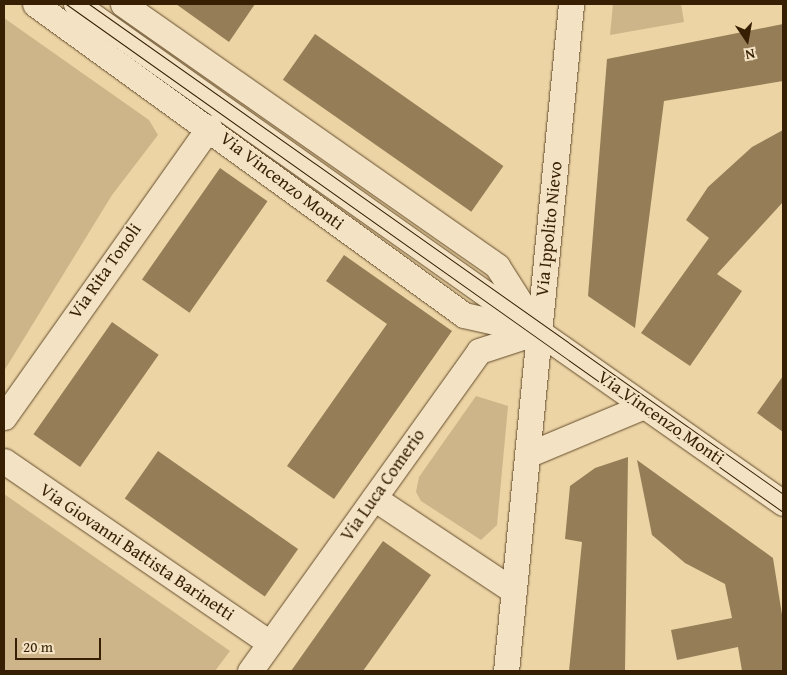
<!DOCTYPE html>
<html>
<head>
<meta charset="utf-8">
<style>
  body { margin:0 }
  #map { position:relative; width:787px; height:675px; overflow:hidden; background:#ecd4a5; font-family:"Gentium Book Plus",serif }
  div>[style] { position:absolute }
  .green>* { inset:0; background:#cdb589 }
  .building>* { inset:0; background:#957d57; transform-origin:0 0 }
  .roads { filter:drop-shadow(0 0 1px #644c2c) drop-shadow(0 0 1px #644c2c) }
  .street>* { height:25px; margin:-12.5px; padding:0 12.5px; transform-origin:12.5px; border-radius:12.5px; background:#f3e3c4 }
  .tram>* { height:1px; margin:-0.5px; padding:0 0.5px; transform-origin:0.5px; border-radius:0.5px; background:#371f03 }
  span { translate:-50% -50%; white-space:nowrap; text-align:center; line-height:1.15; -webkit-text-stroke:4px #f3e3c4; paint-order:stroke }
  .street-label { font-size:18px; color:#371f03 }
  .frame { position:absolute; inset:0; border:5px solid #371f03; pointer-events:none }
  .north { position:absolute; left:722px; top:15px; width:50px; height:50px; -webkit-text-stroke:4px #f3e3c4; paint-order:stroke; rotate:168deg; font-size:14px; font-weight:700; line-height:20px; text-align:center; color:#371f03 }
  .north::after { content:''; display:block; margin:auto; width:18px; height:22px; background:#371f03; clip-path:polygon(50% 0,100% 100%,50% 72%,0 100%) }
  .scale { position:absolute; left:15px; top:638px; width:86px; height:22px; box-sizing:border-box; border:2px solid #371f03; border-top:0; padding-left:6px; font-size:15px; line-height:18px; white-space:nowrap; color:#371f03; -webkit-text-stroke:4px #f3e3c4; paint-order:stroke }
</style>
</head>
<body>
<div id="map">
  <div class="green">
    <i style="clip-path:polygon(613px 4px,681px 4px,684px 22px,610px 35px)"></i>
    <i style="clip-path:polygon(4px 18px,149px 120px,158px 135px,112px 195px,4px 371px)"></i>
    <i style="clip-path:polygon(476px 396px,508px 406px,497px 525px,481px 540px,421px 501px,416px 492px,419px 477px)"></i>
    <i style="clip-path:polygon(4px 494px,230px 651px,215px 671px,4px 671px)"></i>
  </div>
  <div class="building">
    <i style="clip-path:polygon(176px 4px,255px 4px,229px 42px)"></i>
    <i style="clip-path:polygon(783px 24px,783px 81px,664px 101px,635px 328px,588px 296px,607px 59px)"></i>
    <i style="left:315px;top:34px;width:230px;height:56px;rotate:35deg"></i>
    <i style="clip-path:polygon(783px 130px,783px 202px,717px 274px,742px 291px,690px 366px,641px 333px,709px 238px,686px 220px,708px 187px,752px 147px)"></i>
    <i style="left:220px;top:168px;width:58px;height:136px;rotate:35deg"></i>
    <i style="clip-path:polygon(344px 255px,452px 331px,334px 499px,287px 466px,387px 324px,326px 281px)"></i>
    <i style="left:112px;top:322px;width:57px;height:137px;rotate:35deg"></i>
    <i style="clip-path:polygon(783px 376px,783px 432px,757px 413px)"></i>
    <i style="left:158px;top:451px;width:171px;height:58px;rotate:35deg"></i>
    <i style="clip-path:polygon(628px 457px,625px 671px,569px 671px,582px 542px,565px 539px,570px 486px,595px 468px)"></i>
    <i style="clip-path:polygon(637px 460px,773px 558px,783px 621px,783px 671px,742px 671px,738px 647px,677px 660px,671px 630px,732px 618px,725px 584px,685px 563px,652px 535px)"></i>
    <i style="clip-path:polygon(383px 541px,431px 575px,363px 671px,291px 671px)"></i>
  </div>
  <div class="roads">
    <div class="street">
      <i style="left:35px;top:4px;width:530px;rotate:35.94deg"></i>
      <i style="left:464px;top:315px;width:77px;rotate:12.8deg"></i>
      <i style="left:76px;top:4px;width:552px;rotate:35.27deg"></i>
      <i style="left:123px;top:4px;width:457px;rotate:35deg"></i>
      <i style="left:497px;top:266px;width:78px;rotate:57.5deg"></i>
      <i style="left:539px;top:332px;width:298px;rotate:35deg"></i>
      <i style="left:4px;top:417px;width:355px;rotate:-54.7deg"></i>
      <i style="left:527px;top:455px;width:127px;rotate:-22.7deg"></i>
      <i style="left:4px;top:461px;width:322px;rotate:34.4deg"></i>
      <i style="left:374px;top:498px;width:168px;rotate:33.6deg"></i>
      <i style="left:250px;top:671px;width:393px;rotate:-54.4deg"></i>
      <i style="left:479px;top:351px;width:61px;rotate:-18.1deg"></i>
      <i style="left:506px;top:671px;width:670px;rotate:-84.43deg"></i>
    </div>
  </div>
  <div class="tram">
    <i style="left:66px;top:4px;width:879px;rotate:35.32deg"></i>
    <i style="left:89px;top:4px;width:850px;rotate:35.22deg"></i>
  </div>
  <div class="street-label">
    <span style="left:282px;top:181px;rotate:37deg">Via Vincenzo Monti</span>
    <span style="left:549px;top:229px;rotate:-84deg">Via Ippolito Nievo</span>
    <span style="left:105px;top:271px;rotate:-55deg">Via Rita Tonoli</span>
    <span style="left:661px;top:418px;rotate:35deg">Via Vincenzo Monti</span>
    <span style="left:383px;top:485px;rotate:-55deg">Via Luca Comerio</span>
    <span style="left:137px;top:552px;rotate:34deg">Via Giovanni Battista Barinetti</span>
  </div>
  <div class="frame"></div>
  <div class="north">N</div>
  <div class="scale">20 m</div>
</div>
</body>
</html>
